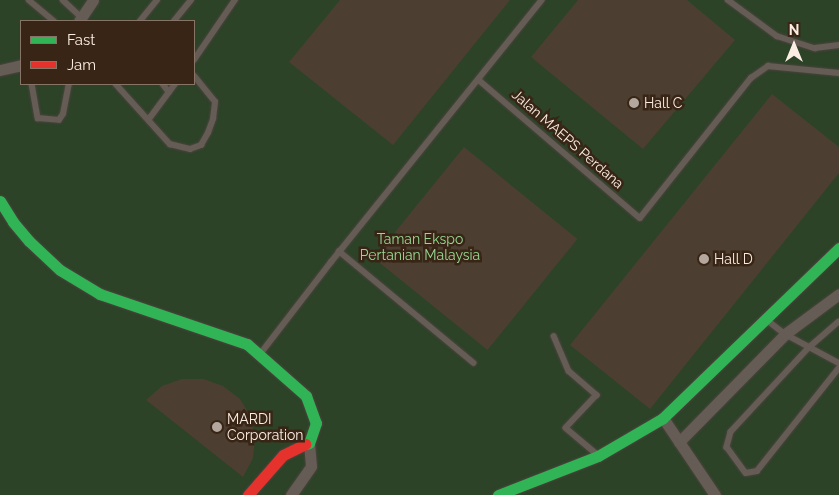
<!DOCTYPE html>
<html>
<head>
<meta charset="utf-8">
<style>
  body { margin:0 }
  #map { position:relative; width:839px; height:495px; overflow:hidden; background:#30261d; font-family:Raleway,sans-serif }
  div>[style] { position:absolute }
  .green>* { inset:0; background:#2c4328 }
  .building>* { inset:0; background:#4c3f32; transform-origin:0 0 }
  .roads { filter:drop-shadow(0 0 1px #4d433d) drop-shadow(0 0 1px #4d433d) }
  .lane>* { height:5.5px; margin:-2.75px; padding:0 2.75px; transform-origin:2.75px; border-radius:2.75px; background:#655c55 }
  .street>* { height:11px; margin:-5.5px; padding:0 5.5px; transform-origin:5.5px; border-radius:5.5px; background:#655c55 }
  .fast>* { height:11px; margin:-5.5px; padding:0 5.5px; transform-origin:5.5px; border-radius:5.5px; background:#30b455 }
  .jam>* { height:11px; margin:-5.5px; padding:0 5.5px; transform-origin:5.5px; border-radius:5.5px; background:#e5322d }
  .dots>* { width:14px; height:14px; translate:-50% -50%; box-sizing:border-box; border:2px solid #382515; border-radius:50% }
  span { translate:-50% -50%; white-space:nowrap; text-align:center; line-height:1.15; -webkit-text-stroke:5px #382515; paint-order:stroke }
  .poi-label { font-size:14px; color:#fbede3 }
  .left { translate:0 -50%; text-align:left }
  .street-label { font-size:14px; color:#fbede3 }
  .park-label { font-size:14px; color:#97d994 }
  .legend { position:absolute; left:20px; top:20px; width:175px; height:65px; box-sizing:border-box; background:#382515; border:1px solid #867567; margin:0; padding:6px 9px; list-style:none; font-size:15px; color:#fbede3 }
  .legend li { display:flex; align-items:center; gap:10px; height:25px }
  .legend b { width:25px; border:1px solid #867567 }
  .north { position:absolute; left:769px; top:20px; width:50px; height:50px; -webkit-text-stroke:4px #382515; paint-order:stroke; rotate:0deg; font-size:14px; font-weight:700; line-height:20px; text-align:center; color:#fbede3 }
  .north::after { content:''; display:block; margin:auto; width:18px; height:22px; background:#fbede3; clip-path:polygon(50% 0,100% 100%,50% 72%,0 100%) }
</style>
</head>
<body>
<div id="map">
  <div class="green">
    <i style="clip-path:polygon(evenodd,0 0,839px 0,839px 495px,0 495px,0 0,21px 21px,194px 21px,194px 84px,21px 84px,21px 21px)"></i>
  </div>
  <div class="building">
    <i style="clip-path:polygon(340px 0,510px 0,393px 145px,289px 62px)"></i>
    <i style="clip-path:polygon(578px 0,687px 0,735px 40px,643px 149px,531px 57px)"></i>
    <i style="clip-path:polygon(772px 94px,839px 147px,839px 173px,650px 409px,570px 345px)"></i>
    <i style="left:464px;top:147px;width:146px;height:143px;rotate:39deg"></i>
    <i style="clip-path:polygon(182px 379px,203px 379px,223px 386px,240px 399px,251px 417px,255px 438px,253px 458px,243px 477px,146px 400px,162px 386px)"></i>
  </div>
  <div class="roads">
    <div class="lane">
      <i style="left:29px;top:0;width:33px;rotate:40deg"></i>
      <i style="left:63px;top:0;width:25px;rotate:43deg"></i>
      <i style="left:728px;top:0;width:61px;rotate:36.3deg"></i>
      <i style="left:777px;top:36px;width:40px;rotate:18deg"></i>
      <i style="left:815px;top:48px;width:24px;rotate:-7deg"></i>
      <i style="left:140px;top:21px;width:27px;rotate:-51deg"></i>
      <i style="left:174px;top:21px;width:27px;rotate:-51deg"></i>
      <i style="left:194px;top:60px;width:73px;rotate:-55.7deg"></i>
      <i style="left:479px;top:80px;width:212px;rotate:40.6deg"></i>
      <i style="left:640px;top:218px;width:179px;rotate:-51.6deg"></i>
      <i style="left:751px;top:78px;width:21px;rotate:-35deg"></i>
      <i style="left:768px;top:66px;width:71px;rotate:5.6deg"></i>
      <i style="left:32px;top:84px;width:35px;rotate:80deg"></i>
      <i style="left:38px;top:118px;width:21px;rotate:5deg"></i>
      <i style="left:59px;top:120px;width:7px;rotate:-56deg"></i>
      <i style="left:63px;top:114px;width:31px;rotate:-79deg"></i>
      <i style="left:116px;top:84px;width:81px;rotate:48deg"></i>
      <i style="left:170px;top:144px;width:21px;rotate:14deg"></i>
      <i style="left:190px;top:149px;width:12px;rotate:-20deg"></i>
      <i style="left:201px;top:145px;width:14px;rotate:-60deg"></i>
      <i style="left:208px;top:133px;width:15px;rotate:-70deg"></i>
      <i style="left:213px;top:119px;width:17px;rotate:-83deg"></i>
      <i style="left:215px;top:102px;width:33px;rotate:-129deg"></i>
      <i style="left:163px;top:84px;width:10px;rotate:53deg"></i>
      <i style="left:149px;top:119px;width:44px;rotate:-53.4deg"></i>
      <i style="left:339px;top:251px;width:175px;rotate:39.7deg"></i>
      <i style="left:767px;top:320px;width:23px;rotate:38deg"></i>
      <i style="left:785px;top:334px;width:61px;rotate:28.2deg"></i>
      <i style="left:839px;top:322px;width:38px;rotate:139deg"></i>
      <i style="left:810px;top:347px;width:116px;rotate:132.9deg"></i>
      <i style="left:731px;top:432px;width:16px;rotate:105deg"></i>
      <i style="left:727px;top:447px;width:32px;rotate:54deg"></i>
      <i style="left:746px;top:473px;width:11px;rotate:-10deg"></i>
      <i style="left:757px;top:471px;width:132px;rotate:-51.5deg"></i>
      <i style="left:554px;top:336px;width:38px;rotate:67deg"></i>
      <i style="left:569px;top:371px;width:37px;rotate:41deg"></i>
      <i style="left:597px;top:395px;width:45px;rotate:133.2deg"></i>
      <i style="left:566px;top:428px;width:42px;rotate:40.2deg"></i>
      <i style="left:261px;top:353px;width:115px;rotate:-52.4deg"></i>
      <i style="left:331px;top:262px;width:336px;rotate:-51.2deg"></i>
    </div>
    <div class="street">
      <i style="left:79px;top:21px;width:25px;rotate:-56deg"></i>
      <i style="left:0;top:70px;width:22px;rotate:-13deg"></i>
      <i style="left:663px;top:418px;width:93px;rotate:56deg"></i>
      <i style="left:679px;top:442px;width:151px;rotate:-45.5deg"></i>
      <i style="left:785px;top:334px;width:67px;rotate:-36.5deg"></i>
      <i style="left:291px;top:495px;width:35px;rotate:-55deg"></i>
      <i style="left:311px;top:466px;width:23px;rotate:-95deg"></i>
    </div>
    <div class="fast">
      <i style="left:0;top:201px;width:25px;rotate:58deg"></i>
      <i style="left:13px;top:222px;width:25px;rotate:50deg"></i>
      <i style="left:29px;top:241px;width:42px;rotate:43.1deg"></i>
      <i style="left:60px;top:270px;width:47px;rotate:31deg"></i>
      <i style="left:100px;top:294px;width:155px;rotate:18.8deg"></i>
      <i style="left:247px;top:344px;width:79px;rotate:41.4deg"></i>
      <i style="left:306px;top:396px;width:29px;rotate:70deg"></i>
      <i style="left:316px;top:423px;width:21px;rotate:109deg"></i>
      <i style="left:309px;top:443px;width:3px;rotate:162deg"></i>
      <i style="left:498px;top:495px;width:107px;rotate:-21.3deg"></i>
      <i style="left:598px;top:456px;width:75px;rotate:-30.3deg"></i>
      <i style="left:663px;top:418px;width:245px;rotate:-44deg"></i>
    </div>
    <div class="jam">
      <i style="left:248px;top:495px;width:53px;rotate:-48.8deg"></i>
      <i style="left:283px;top:455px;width:25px;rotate:-26deg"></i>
    </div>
  </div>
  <div class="dots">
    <i style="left:634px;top:103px;background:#b4a79e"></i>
    <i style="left:704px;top:259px;background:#b4a79e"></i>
    <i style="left:217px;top:427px;background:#b4a79e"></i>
  </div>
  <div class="poi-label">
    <span class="left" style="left:644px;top:103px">Hall C</span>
    <span class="left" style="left:714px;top:259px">Hall D</span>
    <span class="left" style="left:227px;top:427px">MARDI<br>Corporation</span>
  </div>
  <div class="street-label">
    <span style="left:568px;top:139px;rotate:41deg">Jalan MAEPS Perdana</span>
  </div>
  <div class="park-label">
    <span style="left:420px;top:247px">Taman Ekspo<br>Pertanian Malaysia</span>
  </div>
  <ul class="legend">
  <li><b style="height:6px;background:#30b455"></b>Fast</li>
  <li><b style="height:6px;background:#e5322d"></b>Jam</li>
  </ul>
  <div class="north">N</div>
</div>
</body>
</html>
